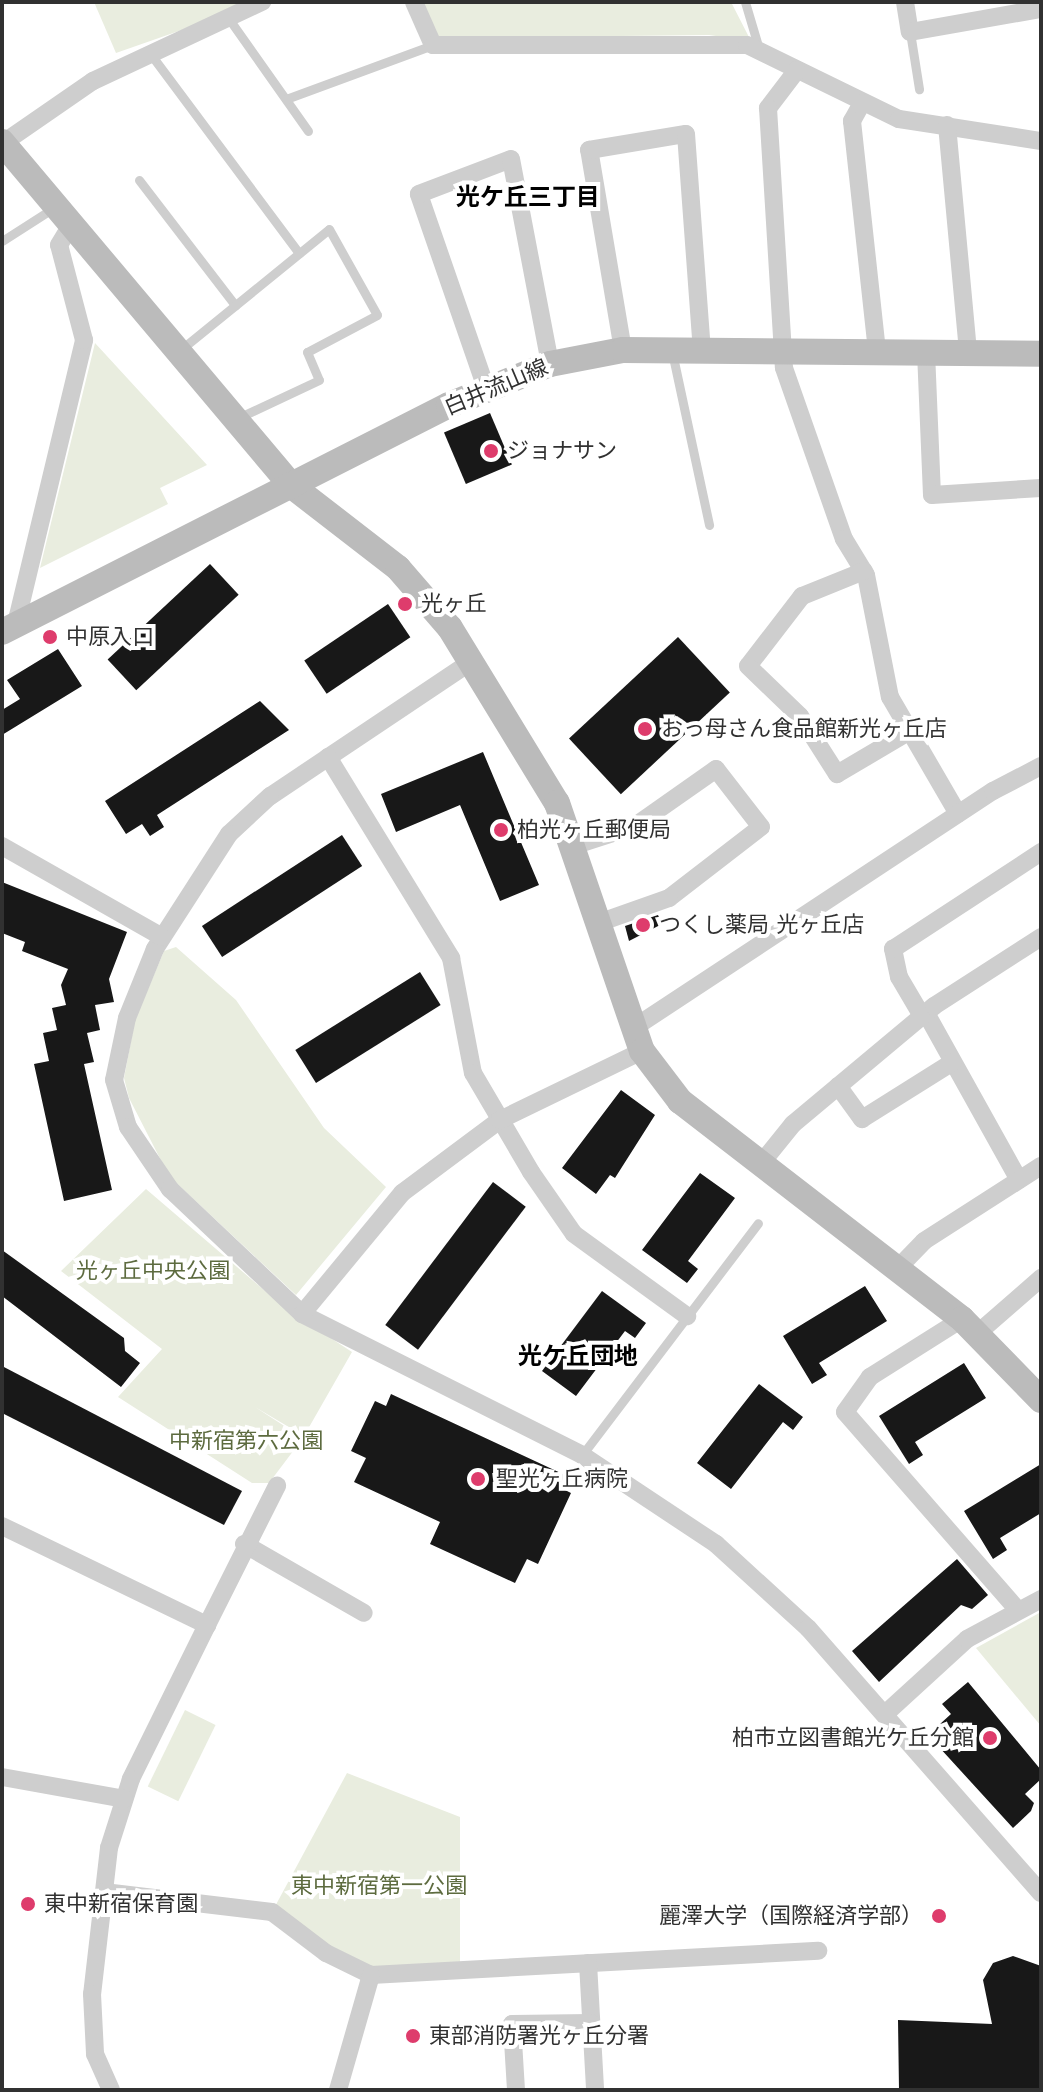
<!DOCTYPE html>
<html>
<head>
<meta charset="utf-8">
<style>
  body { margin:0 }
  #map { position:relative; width:1043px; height:2092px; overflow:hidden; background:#fff; font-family:"Work Sans","Noto Sans JP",sans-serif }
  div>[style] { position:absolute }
  .green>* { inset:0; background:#e9eddf; transform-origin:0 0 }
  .building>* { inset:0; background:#181818; transform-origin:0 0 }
  .lane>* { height:9px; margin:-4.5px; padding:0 4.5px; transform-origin:4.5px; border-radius:4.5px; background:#cecece }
  .street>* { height:18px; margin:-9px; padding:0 9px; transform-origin:9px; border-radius:9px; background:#cecece }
  .secondary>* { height:26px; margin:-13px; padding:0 13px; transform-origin:13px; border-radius:13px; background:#bbb }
  .dots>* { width:22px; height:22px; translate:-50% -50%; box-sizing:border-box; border:4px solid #fff; border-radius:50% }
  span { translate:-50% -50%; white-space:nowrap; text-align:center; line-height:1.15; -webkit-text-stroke:8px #fff; paint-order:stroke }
  .street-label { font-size:22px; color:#313131 }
  .poi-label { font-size:22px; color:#313131 }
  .left { translate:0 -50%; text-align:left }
  .right { translate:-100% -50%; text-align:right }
  .park-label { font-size:22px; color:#5d6b3f }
  .neighbourhood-label { font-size:24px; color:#000; font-weight:700 }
  .frame { position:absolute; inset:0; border:4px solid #313131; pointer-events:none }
</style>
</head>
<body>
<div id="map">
  <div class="green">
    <i style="clip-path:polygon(94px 2px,262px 2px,116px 53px)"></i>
    <i style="clip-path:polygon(420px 2px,731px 2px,751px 41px,709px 35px,437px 38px)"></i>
    <i style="clip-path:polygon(95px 343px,207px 465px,160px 488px,168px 504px,40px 568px)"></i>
    <i style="clip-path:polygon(176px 947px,236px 1000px,324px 1128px,386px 1187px,296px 1295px,169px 1176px,129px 1098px,124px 1078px,135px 1020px,164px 951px)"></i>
    <i style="clip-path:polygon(146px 1189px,285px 1308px,352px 1352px,304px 1436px,255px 1407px,303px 1438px,269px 1483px,252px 1483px,118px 1397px,162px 1349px,61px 1271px)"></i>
    <i style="clip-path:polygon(1041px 1612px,1041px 1726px,976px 1648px)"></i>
    <i style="left:185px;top:1710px;width:34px;height:85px;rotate:26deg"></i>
    <i style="clip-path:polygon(347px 1773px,460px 1817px,460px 1970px,371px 1975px,272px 1912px)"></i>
  </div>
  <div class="building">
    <i style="left:490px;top:413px;width:56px;height:50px;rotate:67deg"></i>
    <i style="left:210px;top:564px;width:42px;height:140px;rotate:47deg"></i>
    <i style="left:388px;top:604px;width:40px;height:101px;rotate:56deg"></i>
    <i style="left:678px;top:637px;width:76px;height:149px;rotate:47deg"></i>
    <i style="clip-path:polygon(58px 649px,82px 686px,2px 735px,2px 710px,20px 699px,7px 680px)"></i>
    <i style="clip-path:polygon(260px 701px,289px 730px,157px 815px,164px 827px,150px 836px,142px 824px,126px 834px,105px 801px)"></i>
    <i style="clip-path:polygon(483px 752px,539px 885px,500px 901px,460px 805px,396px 832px,381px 794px)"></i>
    <i style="left:342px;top:835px;width:37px;height:167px;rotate:57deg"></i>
    <i style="clip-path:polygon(2px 882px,127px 932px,109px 979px,114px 1002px,95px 1005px,100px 1030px,87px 1033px,94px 1062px,84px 1064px,112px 1190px,64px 1201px,34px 1064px,49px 1061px,43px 1033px,57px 1030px,52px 1008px,66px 1005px,61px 985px,68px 969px,22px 951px,25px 942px,2px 933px)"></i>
    <i style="clip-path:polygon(658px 915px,662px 924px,629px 941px,625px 926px)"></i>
    <i style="left:420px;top:972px;width:39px;height:147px;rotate:58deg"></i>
    <i style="clip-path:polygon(621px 1090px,655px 1115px,615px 1178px,610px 1175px,596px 1194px,562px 1168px)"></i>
    <i style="clip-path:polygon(700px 1173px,735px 1198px,688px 1261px,698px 1269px,687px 1283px,642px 1250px)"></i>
    <i style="left:493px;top:1182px;width:41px;height:179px;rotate:37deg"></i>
    <i style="clip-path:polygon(2px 1250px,124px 1338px,125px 1351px,140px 1363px,121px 1387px,2px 1296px)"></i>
    <i style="clip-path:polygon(865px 1286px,887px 1321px,819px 1363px,827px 1375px,812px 1384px,783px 1336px)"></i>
    <i style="clip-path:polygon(602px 1291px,646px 1323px,635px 1338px,625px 1331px,576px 1396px,542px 1371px)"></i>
    <i style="clip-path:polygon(964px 1363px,986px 1398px,915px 1442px,923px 1455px,909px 1464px,879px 1416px)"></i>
    <i style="clip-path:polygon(2px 1366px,242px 1491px,224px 1525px,2px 1413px)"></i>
    <i style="clip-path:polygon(759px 1384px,803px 1417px,793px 1430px,783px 1422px,731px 1489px,697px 1463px)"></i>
    <i style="clip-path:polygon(391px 1394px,565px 1475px,559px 1487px,571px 1493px,538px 1564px,527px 1559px,515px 1583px,430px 1544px,440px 1522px,354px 1482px,366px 1458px,351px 1451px,375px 1401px,386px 1406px)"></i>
    <i style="clip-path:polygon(1041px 1464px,1041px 1513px,1000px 1538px,1007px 1550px,993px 1559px,964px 1511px)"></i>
    <i style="clip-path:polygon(957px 1559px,988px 1595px,972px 1609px,961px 1605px,879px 1682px,852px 1651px)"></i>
    <i style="clip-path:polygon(968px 1682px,1041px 1770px,1041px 1779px,1025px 1794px,1034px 1803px,1031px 1811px,1013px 1828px,928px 1735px,951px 1714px,942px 1704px)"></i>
    <i style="clip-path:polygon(1013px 1956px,1041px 1966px,1041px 2090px,899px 2090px,898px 2020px,992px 2024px,983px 1980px,993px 1963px)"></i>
  </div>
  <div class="lane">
    <i style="left:745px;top:2px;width:49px;rotate:73.4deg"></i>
    <i style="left:229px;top:19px;width:137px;rotate:54.8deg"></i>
    <i style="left:910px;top:32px;width:58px;rotate:81deg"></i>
    <i style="left:149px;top:52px;width:251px;rotate:53.3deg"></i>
    <i style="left:286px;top:99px;width:157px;rotate:-20.2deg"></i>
    <i style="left:139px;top:180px;width:158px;rotate:52.5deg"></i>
    <i style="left:2px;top:241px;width:63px;rotate:-32.7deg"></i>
    <i style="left:179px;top:351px;width:193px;rotate:-39.1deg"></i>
    <i style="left:329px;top:229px;width:98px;rotate:60.8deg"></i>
    <i style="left:377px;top:315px;width:79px;rotate:152.1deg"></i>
    <i style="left:307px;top:352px;width:30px;rotate:67deg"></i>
    <i style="left:319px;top:380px;width:87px;rotate:154.9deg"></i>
    <i style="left:672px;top:352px;width:177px;rotate:77.9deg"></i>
    <i style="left:582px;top:1455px;width:291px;rotate:-52.8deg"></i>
  </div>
  <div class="street">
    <i style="left:414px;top:2px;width:47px;rotate:66.2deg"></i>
    <i style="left:433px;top:45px;width:314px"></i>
    <i style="left:747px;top:45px;width:169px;rotate:26deg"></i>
    <i style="left:899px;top:119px;width:144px;rotate:8.8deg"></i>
    <i style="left:905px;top:2px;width:30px;rotate:81deg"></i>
    <i style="left:910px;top:32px;width:133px;rotate:-10deg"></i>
    <i style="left:797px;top:70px;width:48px;rotate:127.3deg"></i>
    <i style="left:768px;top:108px;width:260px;rotate:86.5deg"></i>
    <i style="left:784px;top:368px;width:181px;rotate:70.7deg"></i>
    <i style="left:844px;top:539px;width:42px;rotate:58.6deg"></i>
    <i style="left:866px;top:575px;width:124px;rotate:78.9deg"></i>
    <i style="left:890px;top:697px;width:135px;rotate:59.8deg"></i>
    <i style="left:862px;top:103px;width:21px;rotate:119deg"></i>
    <i style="left:852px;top:121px;width:232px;rotate:83.8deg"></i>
    <i style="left:947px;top:125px;width:229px;rotate:84.7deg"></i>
    <i style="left:3px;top:143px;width:109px;rotate:-34.6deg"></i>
    <i style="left:93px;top:81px;width:187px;rotate:-25.1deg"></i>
    <i style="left:623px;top:350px;width:203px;rotate:-99.6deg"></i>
    <i style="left:589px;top:150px;width:98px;rotate:-9.4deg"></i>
    <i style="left:686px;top:134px;width:217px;rotate:85.8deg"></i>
    <i style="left:926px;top:352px;width:143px;rotate:87.6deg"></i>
    <i style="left:932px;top:495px;width:109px;rotate:-3.7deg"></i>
    <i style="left:486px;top:388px;width:205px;rotate:-109.1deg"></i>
    <i style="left:419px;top:194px;width:98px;rotate:-20.8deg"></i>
    <i style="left:511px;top:159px;width:209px;rotate:79.2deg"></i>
    <i style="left:864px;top:571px;width:67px;rotate:158deg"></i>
    <i style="left:802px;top:596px;width:88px;rotate:127.6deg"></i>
    <i style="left:748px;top:666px;width:72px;rotate:43.9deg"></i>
    <i style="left:800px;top:716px;width:69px;rotate:57.5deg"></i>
    <i style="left:837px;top:774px;width:85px;rotate:-30.5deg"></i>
    <i style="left:15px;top:628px;width:296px;rotate:-76.5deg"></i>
    <i style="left:84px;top:340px;width:98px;rotate:-104.7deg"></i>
    <i style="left:59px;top:245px;width:23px;rotate:-59deg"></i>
    <i style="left:472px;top:661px;width:243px;rotate:146.2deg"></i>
    <i style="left:270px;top:796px;width:56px;rotate:137.2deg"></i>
    <i style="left:229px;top:834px;width:137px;rotate:122.8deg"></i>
    <i style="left:155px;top:949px;width:74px;rotate:112.1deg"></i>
    <i style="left:127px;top:1018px;width:63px;rotate:101.8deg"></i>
    <i style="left:114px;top:1080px;width:49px;rotate:73.4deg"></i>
    <i style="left:128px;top:1127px;width:75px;rotate:55.9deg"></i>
    <i style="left:170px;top:1189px;width:182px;rotate:43.4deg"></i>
    <i style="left:302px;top:1314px;width:313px;rotate:26.7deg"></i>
    <i style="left:582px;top:1455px;width:161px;rotate:33.6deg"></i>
    <i style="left:716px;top:1544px;width:125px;rotate:42.4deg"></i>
    <i style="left:808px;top:1628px;width:353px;rotate:48.7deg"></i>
    <i style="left:328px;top:757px;width:236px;rotate:58.5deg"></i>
    <i style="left:451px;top:958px;width:117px;rotate:79.2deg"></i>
    <i style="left:473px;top:1073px;width:115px;rotate:59.6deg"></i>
    <i style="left:531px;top:1172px;width:75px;rotate:55.3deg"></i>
    <i style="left:574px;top:1234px;width:140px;rotate:36deg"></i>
    <i style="left:576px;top:845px;width:62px;rotate:-17.9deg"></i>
    <i style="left:635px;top:826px;width:99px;rotate:-35.1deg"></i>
    <i style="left:716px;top:769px;width:73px;rotate:52.2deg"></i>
    <i style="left:761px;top:827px;width:116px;rotate:142.3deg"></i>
    <i style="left:669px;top:898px;width:72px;rotate:160.6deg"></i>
    <i style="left:2px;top:846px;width:184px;rotate:29.6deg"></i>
    <i style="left:926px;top:1013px;width:191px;rotate:60.9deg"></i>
    <i style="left:922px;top:1016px;width:45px;rotate:-120.5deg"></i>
    <i style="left:899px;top:977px;width:29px;rotate:-102deg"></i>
    <i style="left:893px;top:949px;width:177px;rotate:-33.2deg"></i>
    <i style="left:635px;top:1027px;width:429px;rotate:-33.4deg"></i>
    <i style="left:993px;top:791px;width:54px;rotate:-27.5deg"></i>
    <i style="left:838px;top:1086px;width:41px;rotate:54deg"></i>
    <i style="left:862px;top:1119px;width:107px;rotate:-32.1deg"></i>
    <i style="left:759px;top:1166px;width:54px;rotate:-51deg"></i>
    <i style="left:793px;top:1124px;width:184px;rotate:-39.9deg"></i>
    <i style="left:934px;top:1006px;width:127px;rotate:-32.8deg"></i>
    <i style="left:898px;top:1268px;width:37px;rotate:-46deg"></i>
    <i style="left:924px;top:1241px;width:139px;rotate:-32.7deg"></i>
    <i style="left:302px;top:1314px;width:157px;rotate:-50.4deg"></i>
    <i style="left:402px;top:1193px;width:122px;rotate:-36.7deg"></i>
    <i style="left:500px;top:1120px;width:158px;rotate:-25.9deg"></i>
    <i style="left:962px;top:1319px;width:109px;rotate:147.8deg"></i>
    <i style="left:870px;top:1377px;width:43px;rotate:125.5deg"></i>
    <i style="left:845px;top:1412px;width:260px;rotate:48.9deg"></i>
    <i style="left:978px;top:1333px;width:84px;rotate:-41.1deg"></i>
    <i style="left:2px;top:1526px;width:228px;rotate:25.8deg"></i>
    <i style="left:207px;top:1625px;width:172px;rotate:116.3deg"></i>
    <i style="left:131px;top:1779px;width:72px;rotate:107.7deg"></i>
    <i style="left:109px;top:1848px;width:147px;rotate:96.6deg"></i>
    <i style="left:92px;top:1994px;width:60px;rotate:87.1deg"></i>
    <i style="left:95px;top:2054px;width:39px;rotate:66deg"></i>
    <i style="left:244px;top:1544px;width:138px;rotate:29.9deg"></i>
    <i style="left:207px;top:1625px;width:156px;rotate:-63.3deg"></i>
    <i style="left:885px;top:1714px;width:111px;rotate:-42.4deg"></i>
    <i style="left:967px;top:1639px;width:84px;rotate:-28.4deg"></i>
    <i style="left:2px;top:1777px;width:124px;rotate:10.2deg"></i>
    <i style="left:104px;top:1892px;width:169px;rotate:6.8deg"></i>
    <i style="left:272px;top:1912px;width:68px;rotate:37.2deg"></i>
    <i style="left:326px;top:1953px;width:50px;rotate:26.1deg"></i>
    <i style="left:371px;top:1975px;width:448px;rotate:-3.1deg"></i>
    <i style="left:588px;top:1963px;width:127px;rotate:86.8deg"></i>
    <i style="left:338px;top:2090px;width:120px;rotate:-74deg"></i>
    <i style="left:516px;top:2090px;width:66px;rotate:-93.5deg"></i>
    <i style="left:512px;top:2024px;width:79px;rotate:-0.7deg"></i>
  </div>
  <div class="secondary">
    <i style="left:2px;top:142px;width:450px;rotate:49.9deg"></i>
    <i style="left:292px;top:486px;width:134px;rotate:37.7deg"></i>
    <i style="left:398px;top:568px;width:79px;rotate:49.1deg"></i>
    <i style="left:450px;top:628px;width:205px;rotate:58.6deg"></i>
    <i style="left:557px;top:803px;width:262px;rotate:71.1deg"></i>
    <i style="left:642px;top:1051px;width:63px;rotate:52.8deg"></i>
    <i style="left:680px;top:1101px;width:356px;rotate:37.7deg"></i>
    <i style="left:962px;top:1319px;width:113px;rotate:45.7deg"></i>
    <i style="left:2px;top:632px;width:501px;rotate:-26.92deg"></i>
    <i style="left:449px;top:405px;width:109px;rotate:-22.1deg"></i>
    <i style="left:550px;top:364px;width:74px;rotate:-10.9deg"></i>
    <i style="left:623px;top:350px;width:418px;rotate:0.5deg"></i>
  </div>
  <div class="dots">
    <i style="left:491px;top:451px;background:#de3c6c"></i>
    <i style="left:405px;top:604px;background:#de3c6c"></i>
    <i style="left:50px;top:637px;background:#de3c6c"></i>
    <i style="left:645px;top:729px;background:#de3c6c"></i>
    <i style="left:501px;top:830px;background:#de3c6c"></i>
    <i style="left:643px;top:925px;background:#de3c6c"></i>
    <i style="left:478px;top:1479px;background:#de3c6c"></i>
    <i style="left:990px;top:1738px;background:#de3c6c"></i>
    <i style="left:28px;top:1904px;background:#de3c6c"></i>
    <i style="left:939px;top:1916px;background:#de3c6c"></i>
    <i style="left:413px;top:2036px;background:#de3c6c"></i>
  </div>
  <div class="street-label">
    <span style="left:496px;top:387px;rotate:-23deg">白井流山線</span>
  </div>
  <div class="poi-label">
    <span class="left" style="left:507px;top:451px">ジョナサン</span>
    <span class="left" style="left:421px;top:604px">光ヶ丘</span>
    <span class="left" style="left:66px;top:637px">中原入口</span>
    <span class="left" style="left:661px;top:729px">おっ母さん食品館新光ヶ丘店</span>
    <span class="left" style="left:517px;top:830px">柏光ヶ丘郵便局</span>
    <span class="left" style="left:659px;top:925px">つくし薬局 光ヶ丘店</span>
    <span class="left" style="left:496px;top:1479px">聖光ヶ丘病院</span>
    <span class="right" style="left:974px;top:1738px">柏市立図書館光ケ丘分館</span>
    <span class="left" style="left:44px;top:1904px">東中新宿保育園</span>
    <span class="right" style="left:923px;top:1916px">麗澤大学（国際経済学部）</span>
    <span class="left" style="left:429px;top:2036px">東部消防署光ヶ丘分署</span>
  </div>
  <div class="park-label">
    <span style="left:153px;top:1271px">光ヶ丘中央公園</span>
    <span style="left:246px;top:1441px">中新宿第六公園</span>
    <span style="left:379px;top:1886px">東中新宿第一公園</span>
  </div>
  <div class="neighbourhood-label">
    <span style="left:528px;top:198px">光ケ丘三丁目</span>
    <span style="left:578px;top:1357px">光ケ丘団地</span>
  </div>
  <div class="frame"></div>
</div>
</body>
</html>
